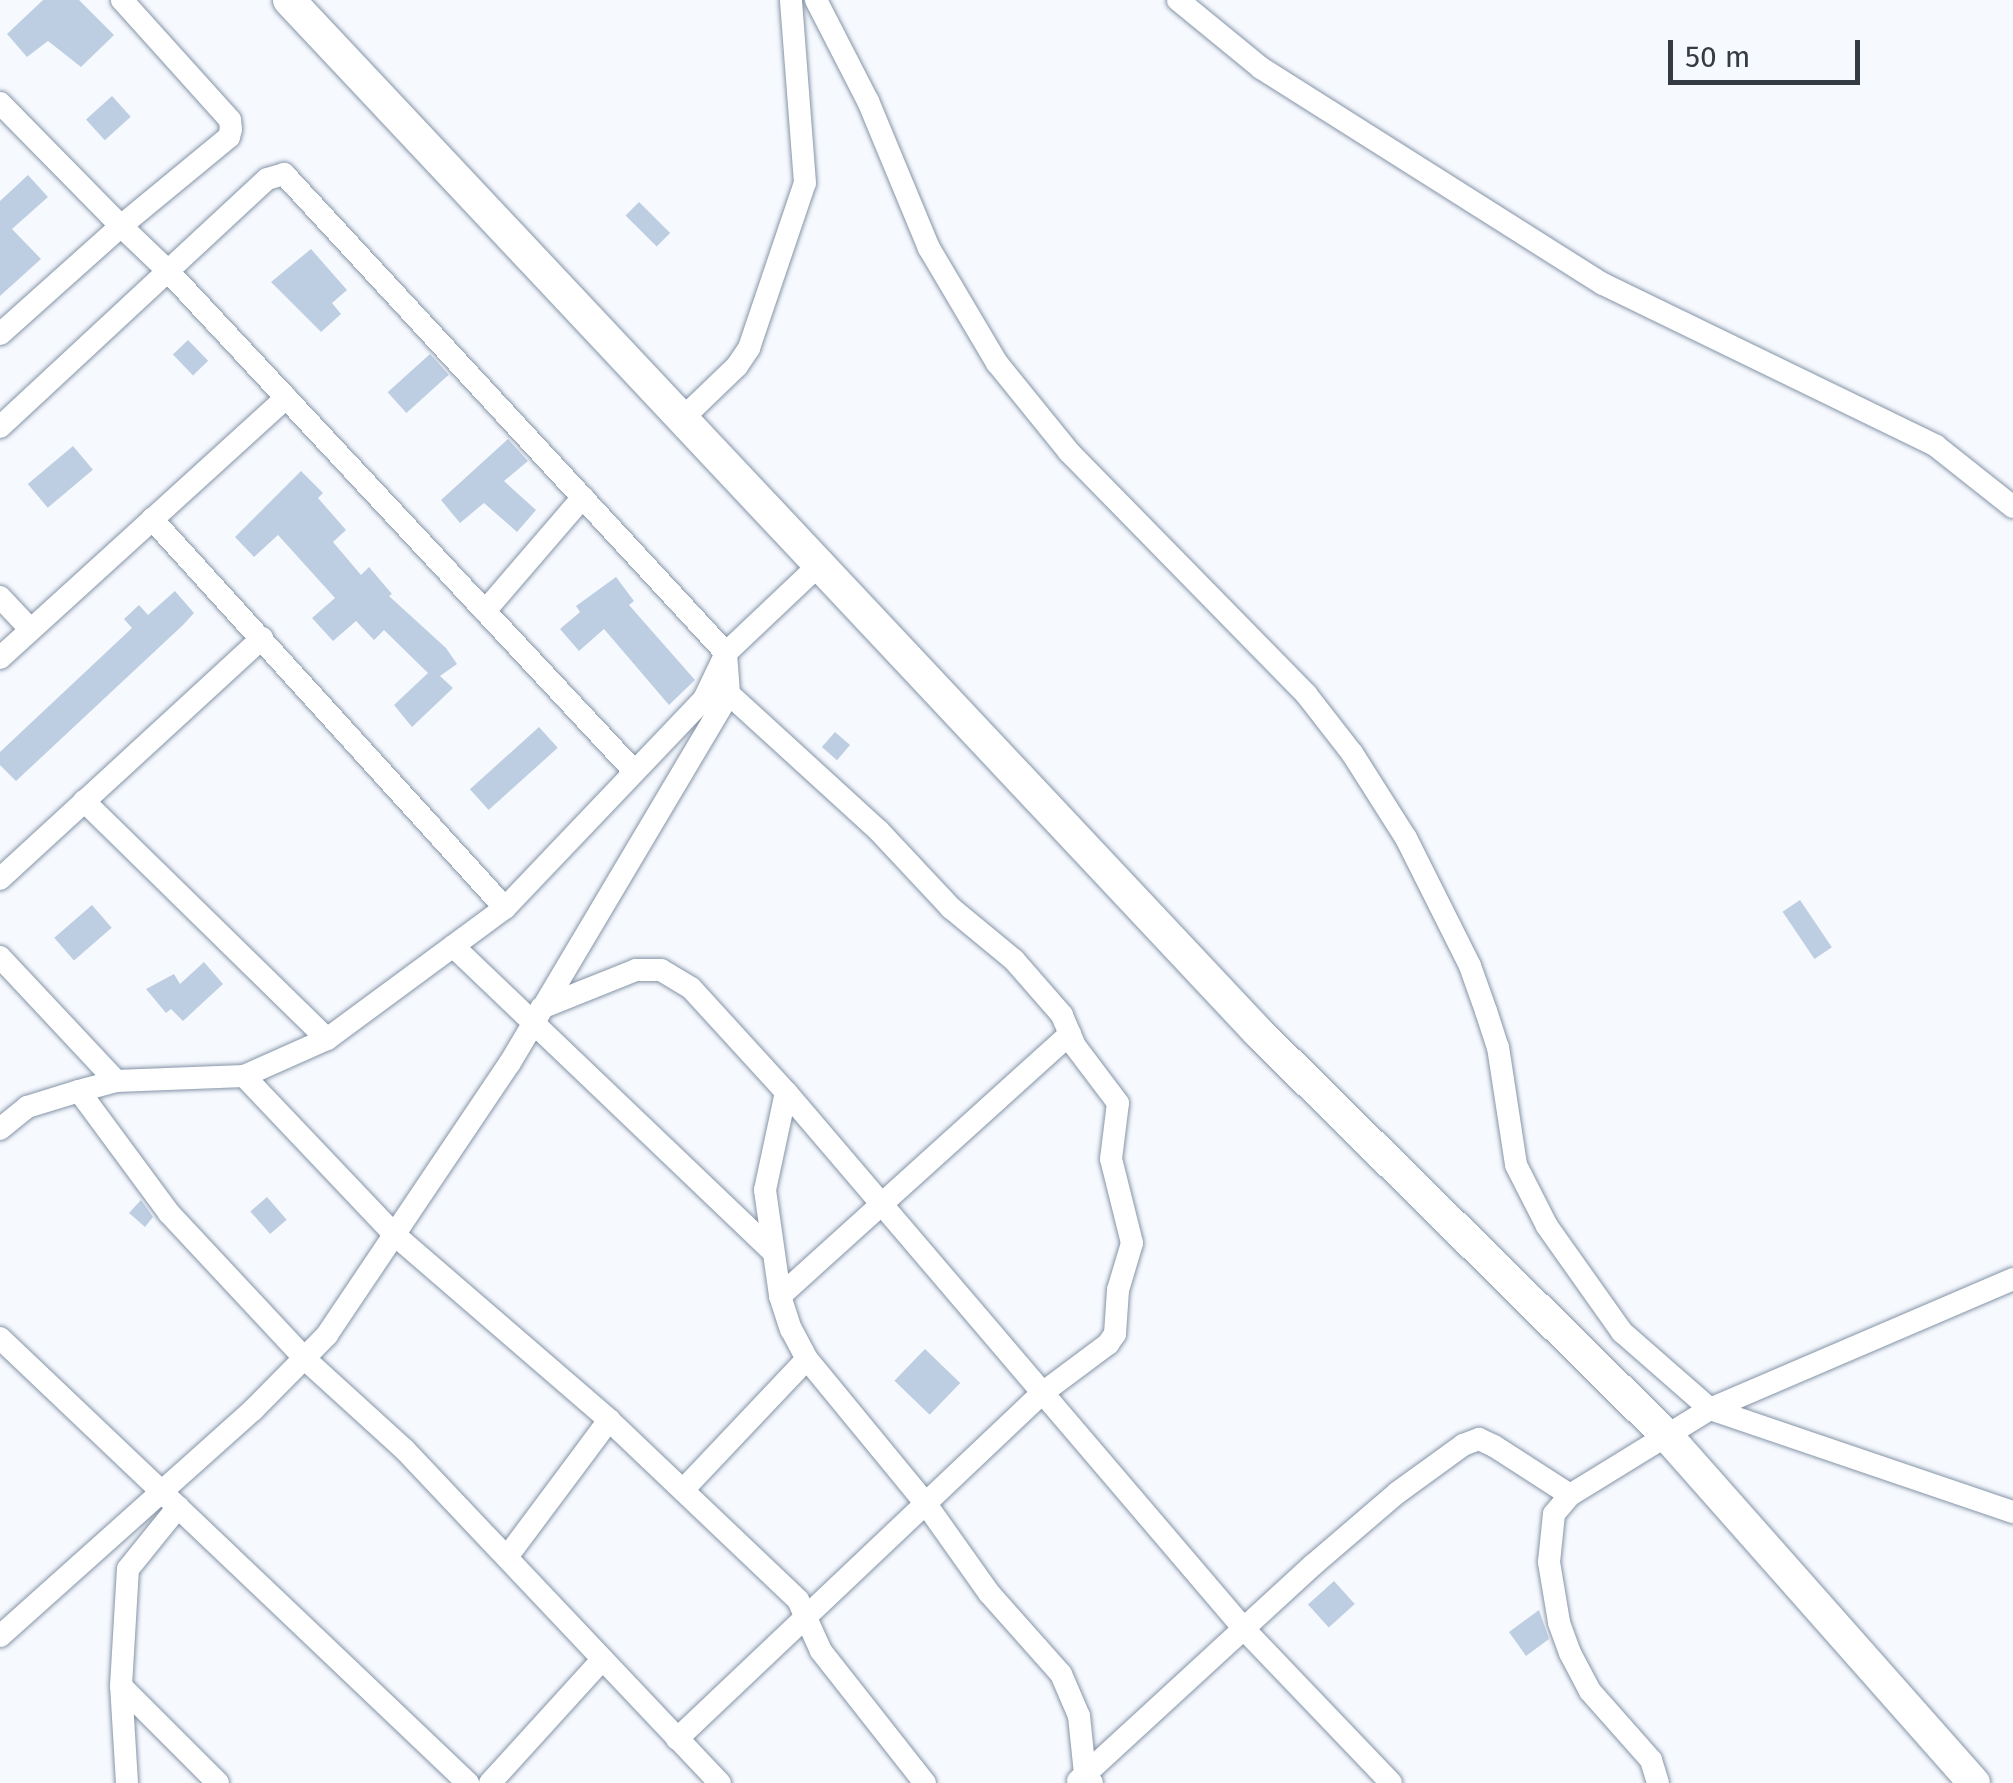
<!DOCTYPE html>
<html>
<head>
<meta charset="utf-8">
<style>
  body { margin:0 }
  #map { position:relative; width:2013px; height:1783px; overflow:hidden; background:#f6f9fe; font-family:"Fira Sans",sans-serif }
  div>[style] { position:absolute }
  .building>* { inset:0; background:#becee2; transform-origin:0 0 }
  .roads { filter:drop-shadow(0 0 2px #8594a7) drop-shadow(0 0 2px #8594a7) }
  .minor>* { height:22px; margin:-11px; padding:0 11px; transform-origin:11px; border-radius:11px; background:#fff }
  .secondary>* { height:32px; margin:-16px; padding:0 16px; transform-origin:16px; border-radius:16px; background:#fff }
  span { translate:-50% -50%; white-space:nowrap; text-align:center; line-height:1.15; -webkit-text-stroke:8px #f6f9fe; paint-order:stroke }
  .scale { position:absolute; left:1668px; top:40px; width:192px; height:45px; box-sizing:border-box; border:5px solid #353b43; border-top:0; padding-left:12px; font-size:30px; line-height:35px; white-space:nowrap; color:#353b43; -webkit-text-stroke:8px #f6f9fe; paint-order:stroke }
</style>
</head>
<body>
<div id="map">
  <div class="building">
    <i style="clip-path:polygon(43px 0,79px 0,114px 35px,81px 67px,48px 41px,27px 57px,7px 34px)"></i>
    <i style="left:112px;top:96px;width:28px;height:35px;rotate:48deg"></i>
    <i style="clip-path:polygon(28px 175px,48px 197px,12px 229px,41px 259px,0 296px,0 201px)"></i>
    <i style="left:639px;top:202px;width:44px;height:19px;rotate:45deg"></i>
    <i style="clip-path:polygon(311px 249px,347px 290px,332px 303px,341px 314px,321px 332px,271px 282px)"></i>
    <i style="left:188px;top:340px;width:29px;height:21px;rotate:46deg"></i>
    <i style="left:430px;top:354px;width:28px;height:57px;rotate:48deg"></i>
    <i style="clip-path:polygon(508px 439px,528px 461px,504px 481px,536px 510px,517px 532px,484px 503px,460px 523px,441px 500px)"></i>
    <i style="left:73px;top:446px;width:31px;height:59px;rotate:50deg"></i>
    <i style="clip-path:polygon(301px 471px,323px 493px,318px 498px,346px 530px,333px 542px,361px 575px,369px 567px,392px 594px,389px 596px,446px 648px,457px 664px,440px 676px,453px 688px,412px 727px,394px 705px,428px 673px,384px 630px,374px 640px,356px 621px,333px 641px,312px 618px,335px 598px,278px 535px,254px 557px,235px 537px)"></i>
    <i style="clip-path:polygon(616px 577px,634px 601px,629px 605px,695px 680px,669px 705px,604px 629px,579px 651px,560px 629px,580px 612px,576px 606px)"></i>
    <i style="clip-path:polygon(175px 591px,194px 613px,183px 625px,16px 781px,0 765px,0 752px,132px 628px,124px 619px,139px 605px,148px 615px)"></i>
    <i style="left:539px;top:727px;width:28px;height:93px;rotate:48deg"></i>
    <i style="left:835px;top:732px;width:20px;height:20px;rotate:41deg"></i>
    <i style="left:1800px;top:900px;width:57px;height:21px;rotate:56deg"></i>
    <i style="left:92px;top:905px;width:30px;height:50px;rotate:49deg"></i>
    <i style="clip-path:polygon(204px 962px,223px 984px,183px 1021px,171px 1009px,166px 1013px,146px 989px,174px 974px,180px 984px)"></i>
    <i style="left:267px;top:1197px;width:30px;height:22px;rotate:49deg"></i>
    <i style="clip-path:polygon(141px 1200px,153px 1217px,145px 1227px,129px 1213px)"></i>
    <i style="left:925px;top:1349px;width:49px;height:44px;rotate:44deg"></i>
    <i style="left:1334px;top:1581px;width:31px;height:35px;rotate:48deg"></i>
    <i style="clip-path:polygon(1539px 1610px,1549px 1639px,1526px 1656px,1509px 1632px)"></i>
  </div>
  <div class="roads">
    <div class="minor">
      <i style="left:122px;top:0;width:161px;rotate:48deg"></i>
      <i style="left:230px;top:120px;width:9px;rotate:84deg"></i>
      <i style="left:231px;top:129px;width:8px;rotate:104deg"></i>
      <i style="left:229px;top:137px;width:140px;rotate:140.5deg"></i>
      <i style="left:121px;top:226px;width:64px;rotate:43.7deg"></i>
      <i style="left:167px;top:270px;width:685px;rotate:47.01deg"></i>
      <i style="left:816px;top:0;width:114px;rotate:62.8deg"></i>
      <i style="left:868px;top:101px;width:159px;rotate:67.5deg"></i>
      <i style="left:929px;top:248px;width:134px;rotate:59.4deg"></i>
      <i style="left:997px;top:363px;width:114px;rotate:51deg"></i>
      <i style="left:1069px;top:452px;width:339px;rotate:45.6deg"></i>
      <i style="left:1306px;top:694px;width:75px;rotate:52.1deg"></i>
      <i style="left:1352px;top:753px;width:101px;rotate:57.6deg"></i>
      <i style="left:1406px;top:838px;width:143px;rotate:63.4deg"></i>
      <i style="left:1470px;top:966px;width:48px;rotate:70.4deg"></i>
      <i style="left:1486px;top:1011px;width:38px;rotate:72deg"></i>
      <i style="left:1498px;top:1047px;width:119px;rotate:81.3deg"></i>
      <i style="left:1516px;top:1165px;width:68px;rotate:63.1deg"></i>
      <i style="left:1547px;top:1226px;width:130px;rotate:54.7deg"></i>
      <i style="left:1622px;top:1332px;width:117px;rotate:41.2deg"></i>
      <i style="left:1710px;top:1409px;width:320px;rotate:18.8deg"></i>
      <i style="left:1178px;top:0;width:107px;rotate:39.3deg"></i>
      <i style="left:1261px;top:68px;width:404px;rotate:32.3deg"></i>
      <i style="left:1603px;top:284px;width:370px;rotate:25.9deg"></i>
      <i style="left:1936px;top:446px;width:98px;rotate:38.4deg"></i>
      <i style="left:0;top:103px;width:173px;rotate:45.5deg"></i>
      <i style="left:121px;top:226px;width:162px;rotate:138.2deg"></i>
      <i style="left:683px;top:418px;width:75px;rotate:-43.9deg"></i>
      <i style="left:737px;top:366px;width:22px;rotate:-56deg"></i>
      <i style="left:749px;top:348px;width:174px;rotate:-71.3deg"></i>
      <i style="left:805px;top:183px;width:184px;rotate:-94.4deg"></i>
      <i style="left:0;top:427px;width:364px;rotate:-42.9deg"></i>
      <i style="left:267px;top:179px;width:18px;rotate:-16deg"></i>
      <i style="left:284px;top:174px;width:652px;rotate:47.3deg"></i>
      <i style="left:726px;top:653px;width:41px;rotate:85.8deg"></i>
      <i style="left:729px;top:694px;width:430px;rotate:120.7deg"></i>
      <i style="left:509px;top:1064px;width:326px;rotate:123.9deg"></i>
      <i style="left:327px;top:1335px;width:105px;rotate:134.6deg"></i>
      <i style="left:253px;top:1410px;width:339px;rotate:138.2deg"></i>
      <i style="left:152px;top:519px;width:525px;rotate:47.78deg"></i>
      <i style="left:0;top:597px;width:44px;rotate:46.8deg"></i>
      <i style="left:485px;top:611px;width:150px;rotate:-49.3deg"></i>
      <i style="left:0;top:658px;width:387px;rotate:-42.3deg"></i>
      <i style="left:84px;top:801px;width:340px;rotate:44.4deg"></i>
      <i style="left:0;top:879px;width:356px;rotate:-42.6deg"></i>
      <i style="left:453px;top:946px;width:440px;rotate:43.7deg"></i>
      <i style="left:0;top:957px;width:170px;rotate:46.9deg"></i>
      <i style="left:541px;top:1008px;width:102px;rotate:-21.8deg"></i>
      <i style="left:636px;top:970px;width:25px"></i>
      <i style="left:661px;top:970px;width:35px;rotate:31deg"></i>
      <i style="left:691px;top:988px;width:141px;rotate:47.6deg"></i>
      <i style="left:786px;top:1092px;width:707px;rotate:49.53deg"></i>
      <i style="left:1245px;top:1630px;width:211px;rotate:46.3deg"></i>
      <i style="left:244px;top:1076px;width:219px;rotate:46.5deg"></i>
      <i style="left:395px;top:1235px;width:283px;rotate:40.8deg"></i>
      <i style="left:609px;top:1420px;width:261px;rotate:43.6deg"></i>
      <i style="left:798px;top:1600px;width:56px;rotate:65.7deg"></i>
      <i style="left:821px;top:1651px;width:168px;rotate:51.8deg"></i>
      <i style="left:79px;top:1091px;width:152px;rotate:53.6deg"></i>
      <i style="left:169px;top:1213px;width:200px;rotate:47deg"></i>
      <i style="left:305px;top:1359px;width:134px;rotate:42.3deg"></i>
      <i style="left:404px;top:1449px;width:460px;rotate:46.6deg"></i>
      <i style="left:786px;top:1092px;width:100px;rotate:102.1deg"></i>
      <i style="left:765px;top:1190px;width:107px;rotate:81.9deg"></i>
      <i style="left:780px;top:1296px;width:35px;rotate:72deg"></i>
      <i style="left:791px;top:1329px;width:34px;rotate:62deg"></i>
      <i style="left:807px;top:1359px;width:188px;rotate:50.6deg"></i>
      <i style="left:926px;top:1504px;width:109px;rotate:54.7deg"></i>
      <i style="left:989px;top:1593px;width:108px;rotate:48.4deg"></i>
      <i style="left:1061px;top:1674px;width:46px;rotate:66.8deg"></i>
      <i style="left:1079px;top:1716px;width:58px;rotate:84.1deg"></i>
      <i style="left:1085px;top:1774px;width:11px;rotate:52deg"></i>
      <i style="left:0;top:1129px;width:35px;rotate:-39deg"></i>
      <i style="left:27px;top:1107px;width:54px;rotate:-17.1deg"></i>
      <i style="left:79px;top:1091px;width:38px;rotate:-15deg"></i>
      <i style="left:116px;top:1081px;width:128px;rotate:-2.2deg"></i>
      <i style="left:244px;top:1076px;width:91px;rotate:-24deg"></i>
      <i style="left:327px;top:1039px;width:221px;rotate:-36.4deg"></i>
      <i style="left:505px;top:908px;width:289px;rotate:-46.4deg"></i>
      <i style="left:704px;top:699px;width:51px;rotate:-64.4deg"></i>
      <i style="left:726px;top:653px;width:129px;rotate:-43.4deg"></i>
      <i style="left:780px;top:1296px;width:391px;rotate:-42.1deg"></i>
      <i style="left:0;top:1338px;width:646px;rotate:43.56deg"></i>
      <i style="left:683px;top:1490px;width:180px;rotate:-46.6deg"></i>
      <i style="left:507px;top:1557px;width:171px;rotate:-53.3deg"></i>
      <i style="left:121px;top:1686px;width:137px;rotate:45deg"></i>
      <i style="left:677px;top:1739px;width:502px;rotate:-43.46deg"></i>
      <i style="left:1041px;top:1394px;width:84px;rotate:-36.7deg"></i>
      <i style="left:1108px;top:1344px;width:12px;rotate:-55deg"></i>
      <i style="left:1115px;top:1334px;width:44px;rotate:-86.1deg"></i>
      <i style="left:1118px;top:1290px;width:49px;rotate:-73.4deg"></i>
      <i style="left:1132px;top:1243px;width:87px;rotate:-104deg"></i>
      <i style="left:1111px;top:1159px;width:56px;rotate:-82.9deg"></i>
      <i style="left:1118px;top:1103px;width:71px;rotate:-127deg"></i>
      <i style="left:1075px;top:1046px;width:34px;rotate:-113deg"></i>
      <i style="left:1062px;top:1015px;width:73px;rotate:-131.1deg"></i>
      <i style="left:1014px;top:960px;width:82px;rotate:-140.5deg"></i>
      <i style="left:951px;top:908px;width:105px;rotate:-133.1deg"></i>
      <i style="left:879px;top:831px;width:203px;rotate:-137.6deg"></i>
      <i style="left:1078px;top:1781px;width:319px;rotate:-42.6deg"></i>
      <i style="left:1313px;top:1565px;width:111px;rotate:-40.6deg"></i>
      <i style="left:1397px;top:1493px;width:82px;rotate:-36deg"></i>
      <i style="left:1463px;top:1445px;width:17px;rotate:-21deg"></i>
      <i style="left:1479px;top:1439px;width:17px;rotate:25deg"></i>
      <i style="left:1494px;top:1446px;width:90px;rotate:32.8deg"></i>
      <i style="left:127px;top:1783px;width:97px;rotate:-93.5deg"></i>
      <i style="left:121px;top:1686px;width:117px;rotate:-86.6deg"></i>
      <i style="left:128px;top:1569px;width:80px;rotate:-51.1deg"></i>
      <i style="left:490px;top:1783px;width:165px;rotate:-47.7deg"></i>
      <i style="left:1658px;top:1783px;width:24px;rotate:-107deg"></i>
      <i style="left:1651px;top:1760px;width:92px;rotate:-131.5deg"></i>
      <i style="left:1590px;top:1691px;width:43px;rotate:-117.8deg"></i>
      <i style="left:1570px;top:1653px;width:33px;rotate:-110deg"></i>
      <i style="left:1559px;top:1622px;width:61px;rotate:-99.5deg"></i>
      <i style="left:1549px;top:1562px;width:48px;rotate:-84.1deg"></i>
      <i style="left:1554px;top:1514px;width:25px;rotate:-50deg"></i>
      <i style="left:1570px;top:1495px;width:164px;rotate:-31.6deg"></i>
      <i style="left:1710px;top:1409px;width:330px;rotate:-23.2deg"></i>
    </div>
    <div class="secondary">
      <i style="left:289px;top:0;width:1416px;rotate:46.8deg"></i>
      <i style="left:1258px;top:1032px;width:576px;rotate:44.65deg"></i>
      <i style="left:1668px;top:1437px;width:462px;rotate:48.5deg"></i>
    </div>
  </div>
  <div class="scale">50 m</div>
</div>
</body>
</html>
